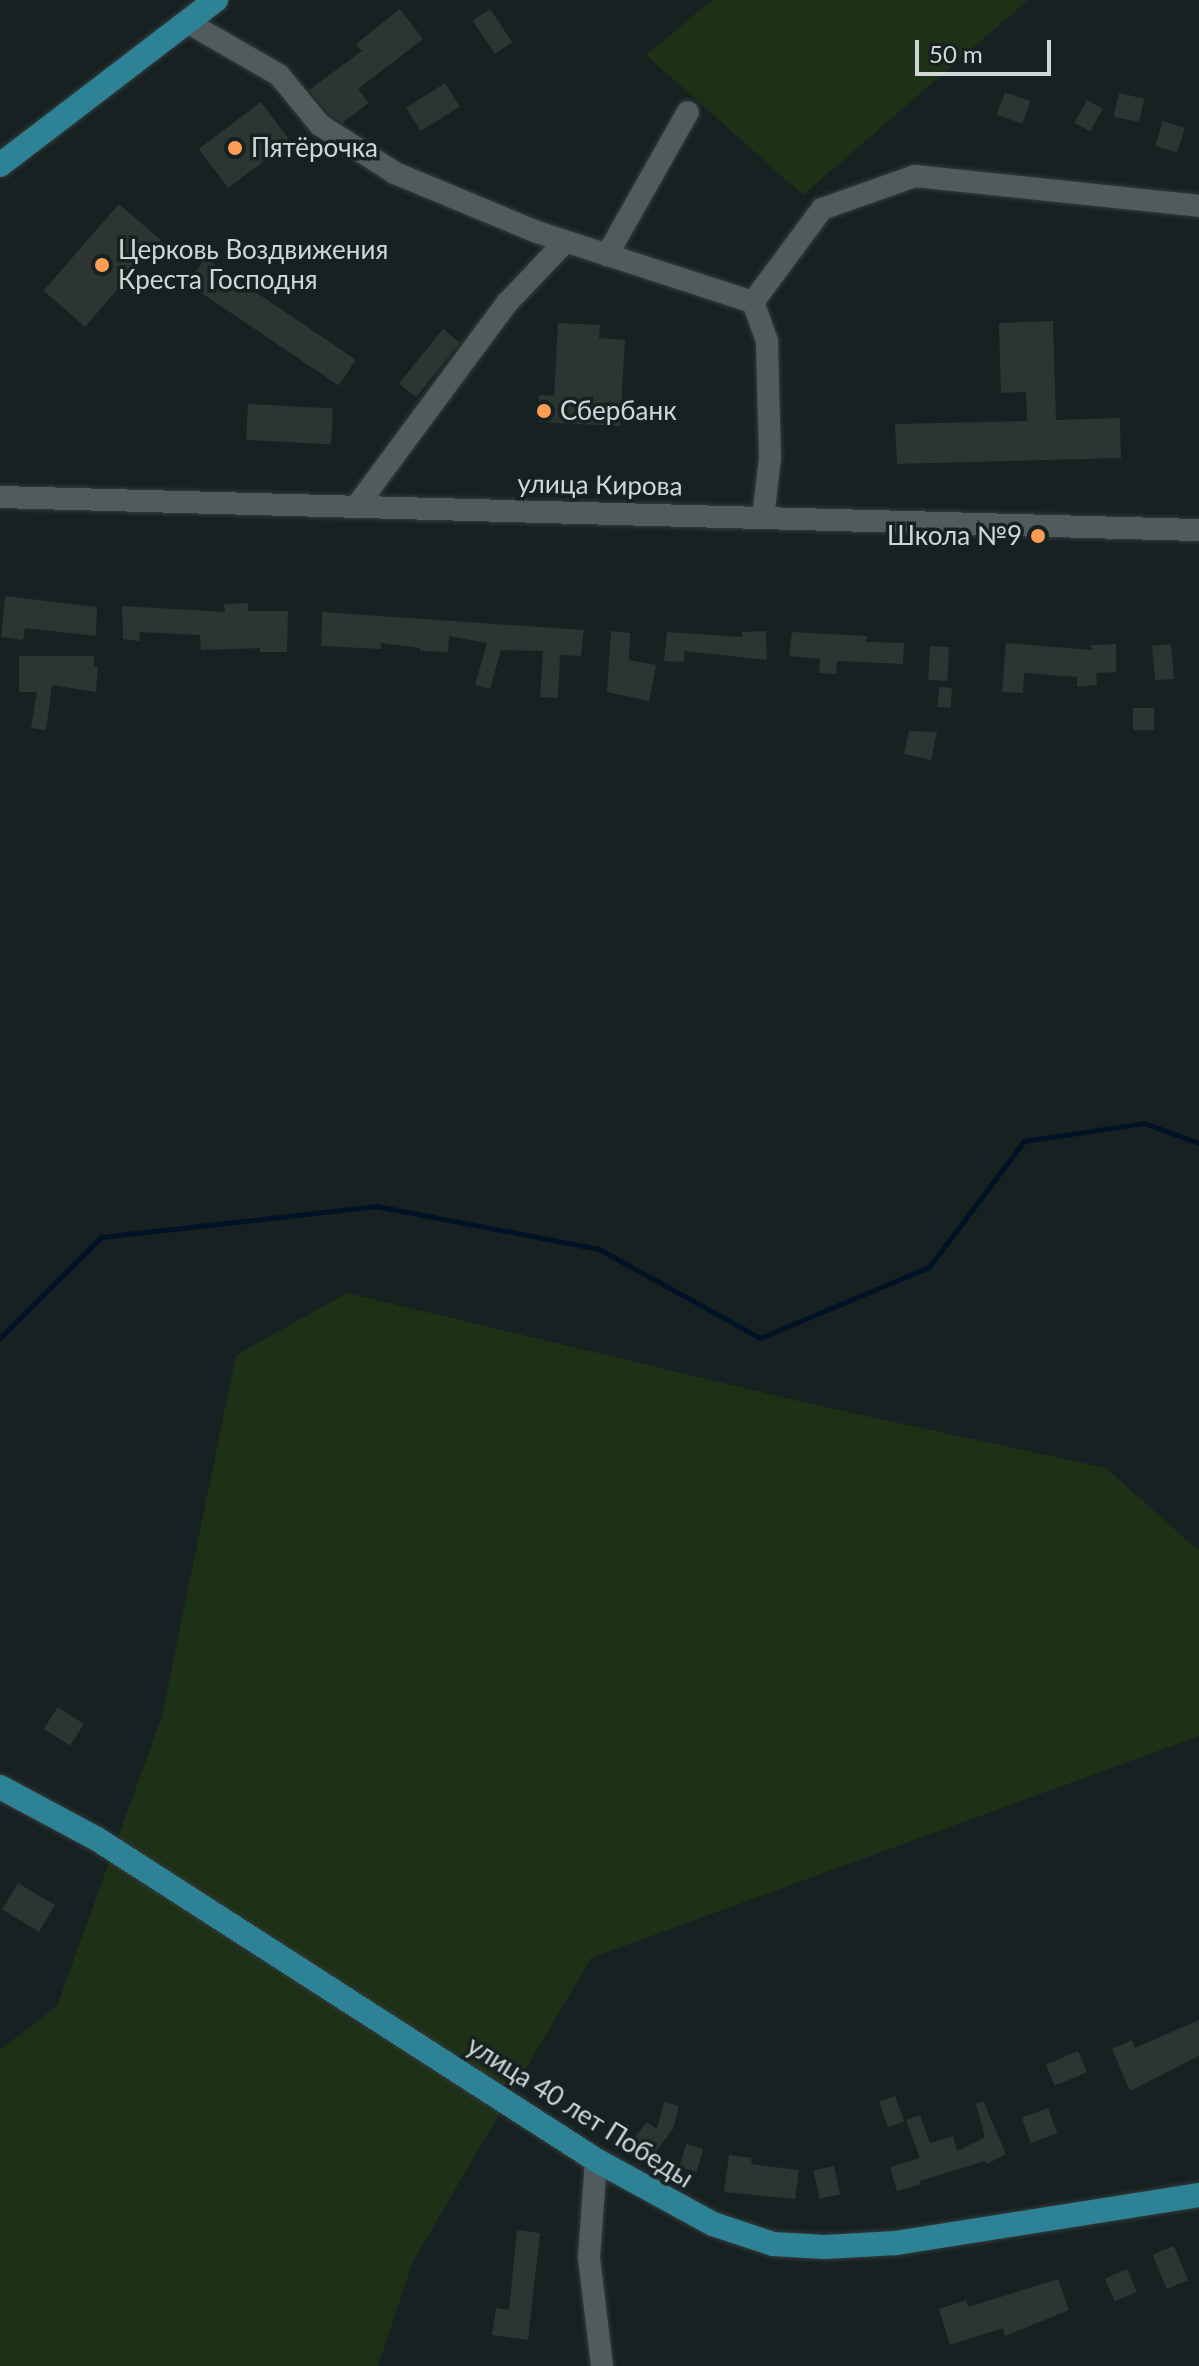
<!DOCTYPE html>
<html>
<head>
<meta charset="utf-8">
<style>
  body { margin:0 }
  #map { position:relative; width:1199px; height:2366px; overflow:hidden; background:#172121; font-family:Lato,sans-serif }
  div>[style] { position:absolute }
  .green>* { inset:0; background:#1d3117 }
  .stream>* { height:5px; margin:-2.5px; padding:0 2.5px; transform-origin:2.5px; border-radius:2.5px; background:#001225 }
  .building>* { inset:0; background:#2c3531; transform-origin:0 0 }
  .roads { filter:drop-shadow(0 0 2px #343c3c) drop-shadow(0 0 2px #343c3c) }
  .minor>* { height:22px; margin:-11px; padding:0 11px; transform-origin:11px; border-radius:11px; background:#505b5b }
  .major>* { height:24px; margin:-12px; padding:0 12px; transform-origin:12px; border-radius:12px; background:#2e8296 }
  .dots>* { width:22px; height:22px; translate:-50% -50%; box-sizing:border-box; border:4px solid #172121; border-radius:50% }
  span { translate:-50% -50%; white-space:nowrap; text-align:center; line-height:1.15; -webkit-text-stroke:7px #172121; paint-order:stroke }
  .poi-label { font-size:26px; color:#d0d6d6 }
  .left { translate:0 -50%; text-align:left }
  .right { translate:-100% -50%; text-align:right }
  .street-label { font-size:26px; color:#d0d6d6 }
  .scale { position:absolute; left:915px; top:40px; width:136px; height:36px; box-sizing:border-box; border:4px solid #d0d6d6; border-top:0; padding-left:10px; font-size:24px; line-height:28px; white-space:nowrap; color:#d0d6d6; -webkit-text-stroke:6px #172121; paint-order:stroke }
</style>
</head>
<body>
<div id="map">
  <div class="green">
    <i style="clip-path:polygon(712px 0,1028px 0,803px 195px,646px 55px)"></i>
    <i style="clip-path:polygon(347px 1293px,811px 1404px,1106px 1468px,1199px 1551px,1199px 1736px,591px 1958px,413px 2261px,378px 2366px,0 2366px,0 2050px,57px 2006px,162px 1716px,236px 1355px)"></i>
  </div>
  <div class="stream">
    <i style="left:0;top:1338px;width:143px;rotate:-45deg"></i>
    <i style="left:101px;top:1237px;width:277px;rotate:-6.4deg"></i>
    <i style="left:376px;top:1206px;width:227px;rotate:10.9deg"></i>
    <i style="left:599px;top:1249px;width:184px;rotate:28.9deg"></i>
    <i style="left:760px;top:1338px;width:183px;rotate:-22.8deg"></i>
    <i style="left:929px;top:1267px;width:158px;rotate:-53deg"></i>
    <i style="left:1024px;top:1141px;width:121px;rotate:-8.5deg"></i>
    <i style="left:1144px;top:1123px;width:59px;rotate:20deg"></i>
  </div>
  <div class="building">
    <i style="clip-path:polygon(400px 9px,423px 39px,358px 89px,369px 103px,342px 123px,329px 114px,309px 90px,362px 51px,356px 44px)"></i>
    <i style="left:490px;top:9px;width:40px;height:21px;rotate:56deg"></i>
    <i style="left:445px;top:83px;width:28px;height:46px;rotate:58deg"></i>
    <i style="left:1005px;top:92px;width:27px;height:24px;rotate:20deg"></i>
    <i style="left:1119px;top:93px;width:26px;height:24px;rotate:13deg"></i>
    <i style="left:1087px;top:100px;width:18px;height:26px;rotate:29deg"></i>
    <i style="left:261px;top:102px;width:49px;height:78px;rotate:53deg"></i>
    <i style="left:1163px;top:121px;width:23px;height:26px;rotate:18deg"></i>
    <i style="left:119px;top:204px;width:55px;height:115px;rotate:41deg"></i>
    <i style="left:205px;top:258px;width:182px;height:31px;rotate:34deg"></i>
    <i style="clip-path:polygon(1053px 321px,1056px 420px,1120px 418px,1121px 458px,897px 464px,895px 424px,1027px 421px,1026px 392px,1001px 393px,999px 323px)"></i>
    <i style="clip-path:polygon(558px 323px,600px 325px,599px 338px,625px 340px,620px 426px,538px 422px,539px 395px,554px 396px)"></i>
    <i style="left:443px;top:329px;width:22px;height:70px;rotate:39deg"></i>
    <i style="left:248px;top:404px;width:85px;height:36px;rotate:3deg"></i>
    <i style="clip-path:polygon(5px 596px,97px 607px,96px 636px,25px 628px,23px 640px,1px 637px)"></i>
    <i style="clip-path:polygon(248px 603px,248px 611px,288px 611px,287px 652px,260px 652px,260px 648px,201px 650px,200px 635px,139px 632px,140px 641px,123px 639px,122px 606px,225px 612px,224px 604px)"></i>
    <i style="clip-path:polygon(322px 612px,584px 630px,581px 656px,560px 655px,558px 698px,540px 697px,543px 651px,501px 650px,490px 689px,475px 685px,487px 643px,449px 636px,448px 652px,420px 651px,420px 648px,381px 643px,381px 649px,321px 646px)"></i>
    <i style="clip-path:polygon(611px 631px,630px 633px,629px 660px,656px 665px,649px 701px,607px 692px)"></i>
    <i style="clip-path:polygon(766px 631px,767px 660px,684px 651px,684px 662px,664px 661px,667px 632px,742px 637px,742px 632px)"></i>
    <i style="clip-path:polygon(792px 632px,867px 636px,866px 642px,904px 643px,903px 664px,837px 661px,836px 674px,819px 673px,820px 659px,789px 656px)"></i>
    <i style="clip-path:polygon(1006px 643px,1092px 650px,1091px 645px,1116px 644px,1116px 672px,1096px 673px,1097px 685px,1077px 687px,1077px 677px,1024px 673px,1023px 693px,1002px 692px)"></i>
    <i style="left:1171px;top:644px;width:35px;height:19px;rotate:85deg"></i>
    <i style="left:930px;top:646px;width:19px;height:34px;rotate:3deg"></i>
    <i style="clip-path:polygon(19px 656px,94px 656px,94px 667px,98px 667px,96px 692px,52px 685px,46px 730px,31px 728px,37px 692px,19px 692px)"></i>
    <i style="left:939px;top:687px;width:13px;height:20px;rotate:4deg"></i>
    <i style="left:1154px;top:708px;width:22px;height:21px;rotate:90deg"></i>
    <i style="clip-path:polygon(909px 731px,937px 732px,931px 760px,904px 754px)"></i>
    <i style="left:58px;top:1707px;width:31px;height:26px;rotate:33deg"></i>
    <i style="left:18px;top:1883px;width:43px;height:31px;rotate:31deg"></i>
    <i style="clip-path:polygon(1199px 2020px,1199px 2056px,1130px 2091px,1112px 2049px,1132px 2040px,1135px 2048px)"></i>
    <i style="left:1078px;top:2051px;width:23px;height:35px;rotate:67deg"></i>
    <i style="left:895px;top:2096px;width:27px;height:17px;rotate:70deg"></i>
    <i style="clip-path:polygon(983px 2101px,1006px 2154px,987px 2164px,985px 2161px,920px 2181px,921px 2184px,897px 2191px,890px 2167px,920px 2158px,906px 2120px,920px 2115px,930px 2143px,953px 2136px,957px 2151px,985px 2137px,976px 2104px)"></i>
    <i style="clip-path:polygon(664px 2102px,679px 2106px,673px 2129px,649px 2160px,651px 2152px,634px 2138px,647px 2122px,657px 2129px)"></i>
    <i style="left:1048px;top:2108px;width:27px;height:28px;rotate:70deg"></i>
    <i style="left:686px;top:2144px;width:18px;height:24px;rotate:16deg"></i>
    <i style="clip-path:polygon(729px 2155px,752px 2158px,751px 2164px,799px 2170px,795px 2199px,724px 2192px)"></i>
    <i style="left:834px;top:2166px;width:29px;height:21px;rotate:78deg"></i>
    <i style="clip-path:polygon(517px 2230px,540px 2233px,528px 2340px,492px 2335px,496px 2308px,509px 2310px)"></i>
    <i style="left:1174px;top:2246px;width:37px;height:23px;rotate:68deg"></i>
    <i style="left:1127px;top:2269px;width:25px;height:24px;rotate:67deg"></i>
    <i style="clip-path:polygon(1058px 2279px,1069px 2310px,1005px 2336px,1003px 2328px,950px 2345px,939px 2309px,966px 2300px,968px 2307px)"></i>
  </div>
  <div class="roads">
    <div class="minor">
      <i style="left:187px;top:22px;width:106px;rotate:29.9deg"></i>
      <i style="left:279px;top:75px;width:65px;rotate:50.6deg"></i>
      <i style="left:320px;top:125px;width:89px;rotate:32.6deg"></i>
      <i style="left:395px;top:173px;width:154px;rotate:22.6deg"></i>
      <i style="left:537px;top:232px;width:227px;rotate:18deg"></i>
      <i style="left:607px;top:255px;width:164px;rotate:-60.5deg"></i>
      <i style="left:0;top:497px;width:1199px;rotate:1.58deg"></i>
      <i style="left:356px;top:507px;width:254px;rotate:-53.5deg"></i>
      <i style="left:507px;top:303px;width:84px;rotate:-46.4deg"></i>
      <i style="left:763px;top:517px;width:59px;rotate:-83.2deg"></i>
      <i style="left:770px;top:458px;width:117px;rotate:-91.5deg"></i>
      <i style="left:767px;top:341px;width:41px;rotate:-109.7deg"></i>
      <i style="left:753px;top:302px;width:116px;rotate:-53.4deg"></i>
      <i style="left:822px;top:209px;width:99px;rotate:-19.5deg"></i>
      <i style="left:915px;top:176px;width:286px;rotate:6deg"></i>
      <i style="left:596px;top:2160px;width:98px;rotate:94.1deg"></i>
      <i style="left:589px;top:2258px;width:109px;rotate:83.1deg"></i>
    </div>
    <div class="major">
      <i style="left:0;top:165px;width:272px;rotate:-37.4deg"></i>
      <i style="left:0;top:1787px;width:110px;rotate:28.2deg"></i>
      <i style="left:97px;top:1839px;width:593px;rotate:32.75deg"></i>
      <i style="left:596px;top:2160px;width:133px;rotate:28.7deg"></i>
      <i style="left:713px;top:2224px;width:63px;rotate:18.4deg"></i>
      <i style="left:773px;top:2244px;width:52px;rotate:3.3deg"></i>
      <i style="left:825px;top:2247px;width:71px;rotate:-3.2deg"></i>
      <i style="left:896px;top:2243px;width:307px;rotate:-9deg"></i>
    </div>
  </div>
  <div class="dots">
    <i style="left:235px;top:148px;background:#fc9d53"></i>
    <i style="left:102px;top:265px;background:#fc9d53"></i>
    <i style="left:544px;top:411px;background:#fc9d53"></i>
    <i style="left:1038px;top:536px;background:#fc9d53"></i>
  </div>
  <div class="poi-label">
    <span class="left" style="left:251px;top:148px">Пятёрочка</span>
    <span class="left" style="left:118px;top:265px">Церковь Воздвижения<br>Креста Господня</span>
    <span class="left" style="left:560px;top:411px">Сбербанк</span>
    <span class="right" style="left:1022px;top:536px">Школа №9</span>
  </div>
  <div class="street-label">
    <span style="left:600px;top:485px;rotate:1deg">улица Кирова</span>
    <span style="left:580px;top:2112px;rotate:32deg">улица 40 лет Победы</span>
  </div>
  <div class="scale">50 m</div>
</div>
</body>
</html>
